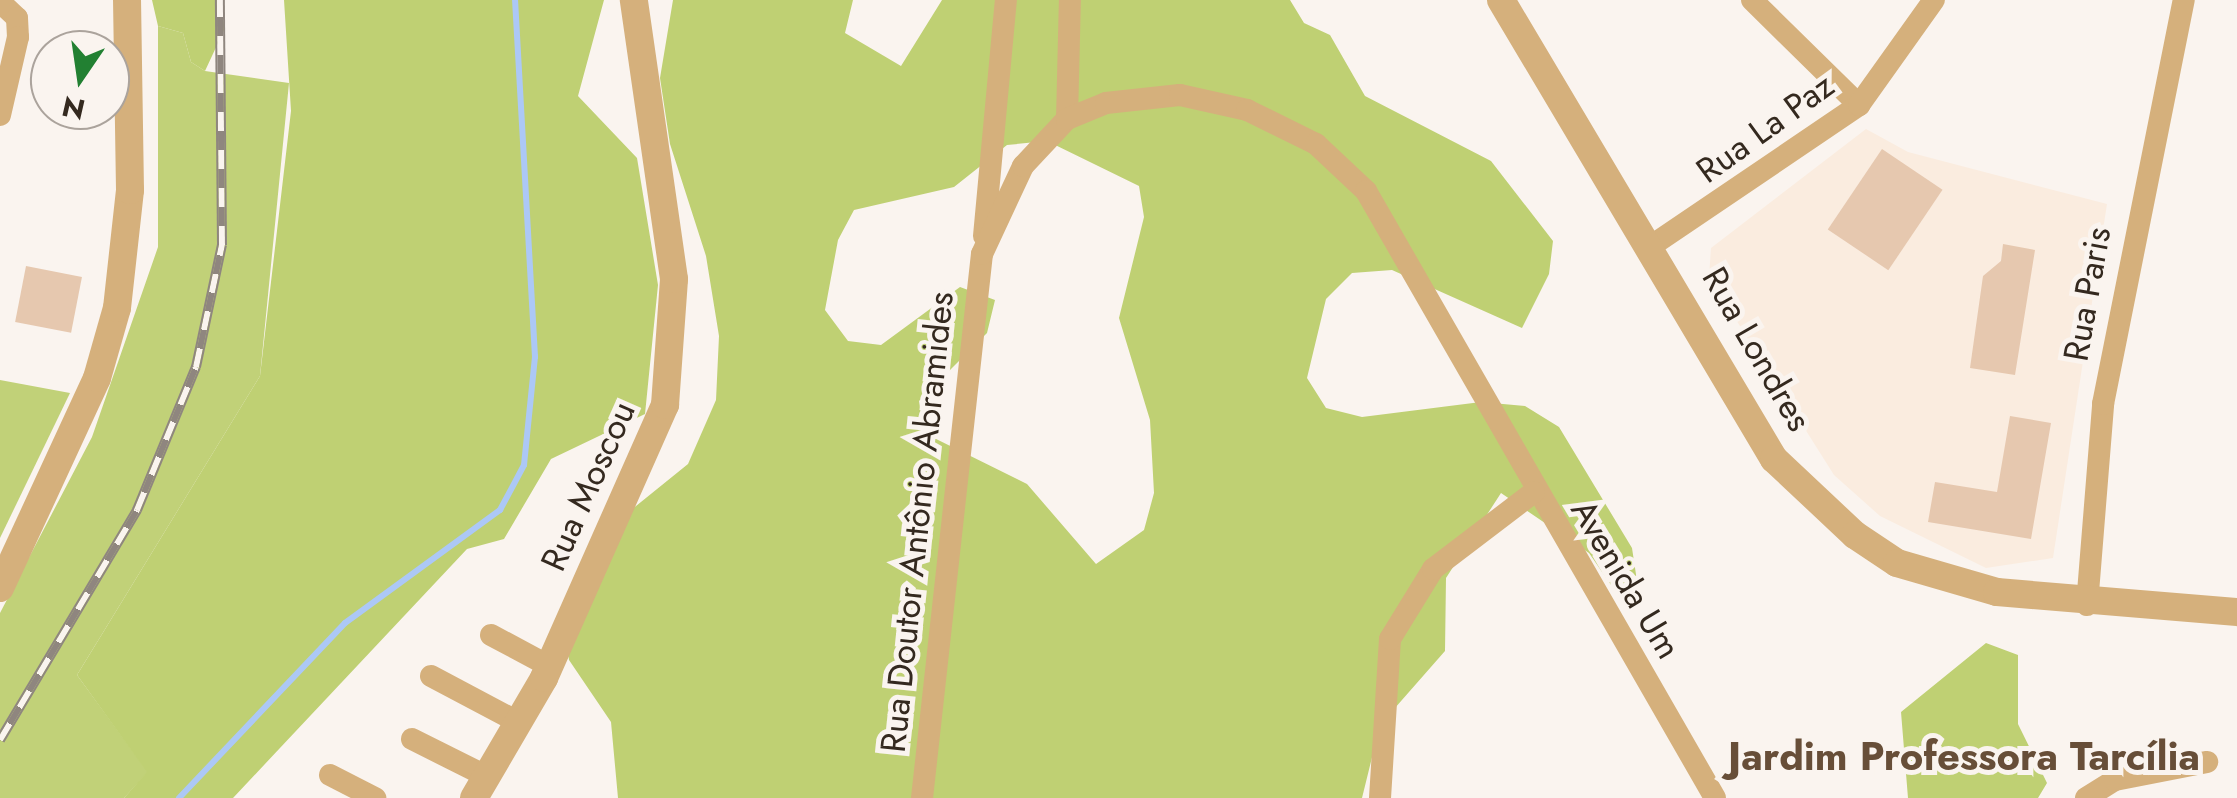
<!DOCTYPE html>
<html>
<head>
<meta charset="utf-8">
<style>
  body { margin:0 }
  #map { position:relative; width:2237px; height:798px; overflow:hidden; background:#faf4ef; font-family:Jost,sans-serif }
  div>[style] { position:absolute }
  .built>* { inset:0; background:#faecdf }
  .green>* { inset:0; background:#c1d178 }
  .forest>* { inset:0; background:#bfd073 }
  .stream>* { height:6px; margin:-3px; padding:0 3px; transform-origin:3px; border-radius:3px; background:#acc8f6 }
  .building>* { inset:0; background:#e6c8af; transform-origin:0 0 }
  .minor>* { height:22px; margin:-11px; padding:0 11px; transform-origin:11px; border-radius:11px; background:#d5b07c }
  .tertiary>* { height:28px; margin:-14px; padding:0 14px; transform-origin:14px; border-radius:14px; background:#d5b07c }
  .rail>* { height:10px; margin-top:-5px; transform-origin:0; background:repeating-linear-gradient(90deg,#faf4ef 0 19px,#8f867f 0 38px); box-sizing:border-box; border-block:2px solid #8f867f }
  span { translate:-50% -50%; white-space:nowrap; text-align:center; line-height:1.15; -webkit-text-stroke:10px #faf4ef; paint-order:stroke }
  .street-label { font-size:35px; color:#34291f }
  .quarter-label { font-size:40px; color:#674e38; font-weight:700 }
  .north { position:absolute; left:30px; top:30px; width:100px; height:100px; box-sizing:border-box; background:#faf4ef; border:2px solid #aba39c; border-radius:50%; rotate:193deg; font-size:28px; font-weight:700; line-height:40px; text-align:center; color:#34291f }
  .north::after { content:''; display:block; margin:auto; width:35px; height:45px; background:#228032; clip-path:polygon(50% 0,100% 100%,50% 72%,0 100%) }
</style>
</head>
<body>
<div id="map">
  <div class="built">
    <i style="clip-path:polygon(1866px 129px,1908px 152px,2107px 204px,2053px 558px,1986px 568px,1880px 516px,1834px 475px,1709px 277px,1711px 248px)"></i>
  </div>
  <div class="green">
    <i style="clip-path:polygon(158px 26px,183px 33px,191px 62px,205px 71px,289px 83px,260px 376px,77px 675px,148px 772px,124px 798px,0 798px,0 613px,92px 437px,158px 247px)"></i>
    <i style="clip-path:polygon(0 380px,70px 393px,0 538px)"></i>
  </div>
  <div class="forest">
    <i style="clip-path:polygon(152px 0,218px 0,225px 28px,205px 71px,191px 62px,183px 33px,158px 26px)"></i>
    <i style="clip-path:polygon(284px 0,604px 0,578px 96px,637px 158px,658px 285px,645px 414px,551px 459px,504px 539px,467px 549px,233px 798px,124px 798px,147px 772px,77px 675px,260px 376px,291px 111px)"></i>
    <i style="clip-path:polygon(evenodd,673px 0,853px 0,845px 33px,901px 66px,942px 0,1290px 0,1304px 23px,1330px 35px,1365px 96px,1491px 161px,1553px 241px,1549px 274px,1522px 328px,1392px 270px,1352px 273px,1326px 299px,1307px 378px,1326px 408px,1362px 417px,1481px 402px,1525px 406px,1559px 427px,1632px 548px,1637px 581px,1620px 598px,1589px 553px,1501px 493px,1446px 578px,1445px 651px,1380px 725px,1362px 798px,618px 798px,611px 722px,569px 660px,564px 627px,615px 523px,688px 464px,716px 400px,719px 336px,706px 256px,670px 144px,660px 78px,673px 0,1047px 141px,1139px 186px,1144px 217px,1119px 318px,1150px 420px,1154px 493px,1144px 530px,1096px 564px,1027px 484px,924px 433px,919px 401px,987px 333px,995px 300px,960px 287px,881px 345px,848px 341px,825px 310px,838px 240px,854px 210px,954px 187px,1007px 145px,1047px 141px)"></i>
    <i style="clip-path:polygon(1986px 643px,2018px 655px,2018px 724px,2047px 783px,2038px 798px,1908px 798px,1901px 712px)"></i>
  </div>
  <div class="stream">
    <i style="left:179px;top:798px;width:241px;rotate:-46.5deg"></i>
    <i style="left:345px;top:623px;width:192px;rotate:-36.1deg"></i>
    <i style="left:500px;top:510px;width:51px;rotate:-61.9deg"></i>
    <i style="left:524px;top:465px;width:109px;rotate:-84.2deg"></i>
    <i style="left:535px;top:357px;width:358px;rotate:-93.2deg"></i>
  </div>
  <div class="building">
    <i style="left:1882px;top:149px;width:73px;height:97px;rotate:34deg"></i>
    <i style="clip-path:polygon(2003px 244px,2035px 250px,2015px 375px,1970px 368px,1983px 276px,2001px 261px)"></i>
    <i style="left:26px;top:266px;width:57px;height:57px;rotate:11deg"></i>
    <i style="clip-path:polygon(2010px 416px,2051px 423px,2031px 539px,1928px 522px,1935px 482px,1997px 492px)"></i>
  </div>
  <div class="minor">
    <i style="left:1752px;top:0;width:150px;rotate:44.5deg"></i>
    <i style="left:0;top:2px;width:23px;rotate:43deg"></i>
    <i style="left:17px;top:18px;width:19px;rotate:87deg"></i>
    <i style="left:18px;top:37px;width:80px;rotate:103deg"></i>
    <i style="left:1067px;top:119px;width:119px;rotate:-88.6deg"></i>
    <i style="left:984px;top:236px;width:237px;rotate:-84.7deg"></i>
    <i style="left:1654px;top:244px;width:248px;rotate:-34.1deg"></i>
    <i style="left:1859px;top:105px;width:129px;rotate:-54.5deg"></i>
    <i style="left:2087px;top:605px;width:202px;rotate:-85.4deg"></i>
    <i style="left:2103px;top:404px;width:412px;rotate:-78.7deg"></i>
    <i style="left:491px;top:635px;width:66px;rotate:28.1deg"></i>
    <i style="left:431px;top:676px;width:98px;rotate:27.9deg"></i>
    <i style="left:412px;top:739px;width:83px;rotate:26.6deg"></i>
    <i style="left:330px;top:775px;width:51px;rotate:27.1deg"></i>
    <i style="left:922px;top:798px;width:547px;rotate:-83.71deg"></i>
    <i style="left:982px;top:254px;width:97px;rotate:-65deg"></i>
    <i style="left:1023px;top:166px;width:64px;rotate:-46.9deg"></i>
    <i style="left:1067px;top:119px;width:42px;rotate:-22.3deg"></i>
    <i style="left:1106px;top:103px;width:74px;rotate:-6.2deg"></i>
    <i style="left:1180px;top:95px;width:69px;rotate:12.6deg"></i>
    <i style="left:1247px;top:110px;width:77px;rotate:26.2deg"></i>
    <i style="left:1316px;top:144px;width:69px;rotate:43.2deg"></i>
    <i style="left:1366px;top:191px;width:700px;rotate:60.1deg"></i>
    <i style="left:1380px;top:798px;width:159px;rotate:-86.4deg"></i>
    <i style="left:1390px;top:639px;width:82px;rotate:-58.4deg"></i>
    <i style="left:1433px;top:569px;width:127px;rotate:-37.3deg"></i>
    <i style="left:2086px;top:798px;width:34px;rotate:-32deg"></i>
    <i style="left:2115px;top:780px;width:94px;rotate:-11.1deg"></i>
  </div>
  <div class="tertiary">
    <i style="left:1501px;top:0;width:534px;rotate:59.26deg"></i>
    <i style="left:1774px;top:459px;width:111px;rotate:43.2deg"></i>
    <i style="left:1855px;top:535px;width:50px;rotate:33.7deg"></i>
    <i style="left:1897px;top:563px;width:104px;rotate:16.2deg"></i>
    <i style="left:1997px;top:592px;width:241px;rotate:4.8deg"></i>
    <i style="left:0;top:588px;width:231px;rotate:-65.2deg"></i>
    <i style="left:97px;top:378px;width:73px;rotate:-74.1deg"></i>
    <i style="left:117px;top:308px;width:119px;rotate:-83.7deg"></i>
    <i style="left:130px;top:190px;width:190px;rotate:-90.9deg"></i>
    <i style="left:474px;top:798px;width:139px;rotate:-59.7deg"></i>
    <i style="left:544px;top:678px;width:299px;rotate:-66.1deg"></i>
    <i style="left:665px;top:405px;width:126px;rotate:-85.9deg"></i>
    <i style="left:674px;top:279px;width:282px;rotate:-98.2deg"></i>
  </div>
  <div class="rail">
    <i style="left:0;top:740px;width:268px;rotate:-59.2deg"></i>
    <i style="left:137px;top:510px;width:155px;rotate:-67.6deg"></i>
    <i style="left:196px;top:367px;width:125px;rotate:-78deg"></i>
    <i style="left:222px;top:245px;width:245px;rotate:-90.5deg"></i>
  </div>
  <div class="street-label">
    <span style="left:1765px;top:128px;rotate:-36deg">Rua La Paz</span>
    <span style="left:2087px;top:294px;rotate:-80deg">Rua Paris</span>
    <span style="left:1757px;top:349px;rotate:60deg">Rua Londres</span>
    <span style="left:588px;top:486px;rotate:-66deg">Rua Moscou</span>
    <span style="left:917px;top:522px;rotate:-84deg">Rua Doutor Antônio Abramides</span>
    <span style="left:1626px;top:579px;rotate:59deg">Avenida Um</span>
  </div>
  <div class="quarter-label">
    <span style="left:1964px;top:756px">Jardim Professora Tarcília</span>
  </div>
  <div class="north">N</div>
</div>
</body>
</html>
